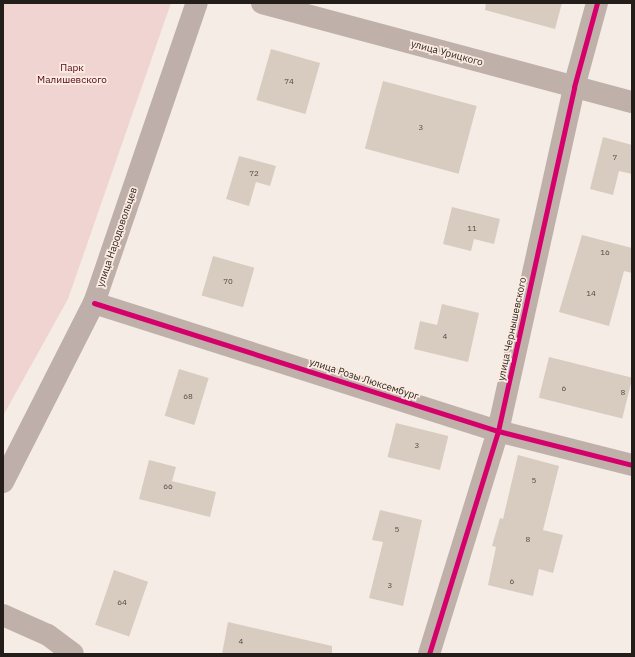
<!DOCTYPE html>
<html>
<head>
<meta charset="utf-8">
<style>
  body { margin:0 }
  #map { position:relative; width:635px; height:657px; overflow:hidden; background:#f5ece6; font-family:"IBM Plex Sans",sans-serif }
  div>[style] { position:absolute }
  .green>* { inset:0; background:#f0d4d1 }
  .building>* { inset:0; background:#d7ccbf; transform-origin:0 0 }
  .minor>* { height:22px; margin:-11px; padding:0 11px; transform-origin:11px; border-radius:11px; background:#bfb0aa }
  .tertiary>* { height:22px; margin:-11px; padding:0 11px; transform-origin:11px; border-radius:11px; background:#bfb0aa }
  .secondary>* { height:22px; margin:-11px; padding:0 11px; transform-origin:11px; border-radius:11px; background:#beafaa }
  .cycleway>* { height:5px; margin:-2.5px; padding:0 2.5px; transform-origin:2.5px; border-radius:2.5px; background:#d6006c }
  span { translate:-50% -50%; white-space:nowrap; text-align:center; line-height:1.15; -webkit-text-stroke:3.5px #fbebe0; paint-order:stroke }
  .number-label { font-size:8px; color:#514a43 }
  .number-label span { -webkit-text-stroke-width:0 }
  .street-label { font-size:10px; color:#241e1a }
  .park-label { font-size:10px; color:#550314 }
  .frame { position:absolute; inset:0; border:4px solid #241e1a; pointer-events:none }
</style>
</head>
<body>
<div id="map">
  <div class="green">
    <i style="clip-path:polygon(3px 3px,171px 3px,68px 299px,3px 416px)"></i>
  </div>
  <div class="building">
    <i style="clip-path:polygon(486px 3px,562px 3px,555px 29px,485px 10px)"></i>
    <i style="left:271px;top:49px;width:51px;height:53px;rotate:16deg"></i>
    <i style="left:383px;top:81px;width:97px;height:70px;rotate:15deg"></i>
    <i style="clip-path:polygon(603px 137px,632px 145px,632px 174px,619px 171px,613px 195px,590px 189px)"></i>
    <i style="clip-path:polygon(239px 156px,276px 166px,270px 186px,256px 182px,249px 206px,226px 199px)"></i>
    <i style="clip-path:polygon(452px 207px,500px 219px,494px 244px,474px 239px,471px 251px,443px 244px)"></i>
    <i style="clip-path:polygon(582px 235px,632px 248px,632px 273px,624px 271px,609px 326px,559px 312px)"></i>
    <i style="left:213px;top:256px;width:43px;height:41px;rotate:16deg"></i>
    <i style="clip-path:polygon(442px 304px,479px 313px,468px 362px,414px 349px,420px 321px,437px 325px)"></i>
    <i style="left:549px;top:357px;width:86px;height:42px;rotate:14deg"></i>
    <i style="left:179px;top:369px;width:31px;height:49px;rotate:17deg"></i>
    <i style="left:396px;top:423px;width:54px;height:35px;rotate:14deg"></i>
    <i style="clip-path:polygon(518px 455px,559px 466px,543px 530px,563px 535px,553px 573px,539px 569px,533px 596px,488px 585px,496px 547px,492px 546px,500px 518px,503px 519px)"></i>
    <i style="clip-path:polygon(149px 460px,176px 467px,172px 481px,216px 492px,210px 517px,139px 499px)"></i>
    <i style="clip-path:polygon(380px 510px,422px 520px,403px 606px,369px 598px,383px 542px,372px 540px)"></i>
    <i style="left:114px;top:570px;width:36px;height:58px;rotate:19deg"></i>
    <i style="clip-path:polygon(228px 622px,332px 646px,332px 654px,222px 654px)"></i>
  </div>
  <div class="minor">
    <i style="left:94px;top:303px;width:424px;rotate:17.6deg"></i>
    <i style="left:498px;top:431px;width:138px;rotate:14.2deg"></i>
    <i style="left:3px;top:615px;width:49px;rotate:24deg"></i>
    <i style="left:48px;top:635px;width:31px;rotate:37deg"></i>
    <i style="left:429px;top:654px;width:233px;rotate:-72.8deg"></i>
    <i style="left:498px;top:431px;width:352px;rotate:-77.5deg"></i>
    <i style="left:574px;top:87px;width:87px;rotate:-74.7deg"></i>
  </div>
  <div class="tertiary">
    <i style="left:262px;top:3px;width:383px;rotate:15deg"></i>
  </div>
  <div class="secondary">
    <i style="left:3px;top:482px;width:201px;rotate:-63.1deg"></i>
    <i style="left:94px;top:303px;width:317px;rotate:-71.1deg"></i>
  </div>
  <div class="cycleway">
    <i style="left:94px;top:303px;width:424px;rotate:17.6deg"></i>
    <i style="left:498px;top:431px;width:138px;rotate:14.2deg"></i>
    <i style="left:429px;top:654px;width:233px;rotate:-72.8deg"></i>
    <i style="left:498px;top:431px;width:352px;rotate:-77.5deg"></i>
    <i style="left:574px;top:87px;width:87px;rotate:-74.7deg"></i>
  </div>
  <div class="number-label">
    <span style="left:289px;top:82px">74</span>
    <span style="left:421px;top:128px">3</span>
    <span style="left:615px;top:158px">7</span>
    <span style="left:254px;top:174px">72</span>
    <span style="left:472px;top:229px">11</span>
    <span style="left:605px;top:253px">16</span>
    <span style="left:228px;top:282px">70</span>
    <span style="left:591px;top:294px">14</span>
    <span style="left:445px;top:337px">4</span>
    <span style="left:564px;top:389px">6</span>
    <span style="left:623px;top:393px">8</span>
    <span style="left:188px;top:397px">68</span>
    <span style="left:417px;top:446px">3</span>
    <span style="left:534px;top:481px">5</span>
    <span style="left:168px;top:487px">66</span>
    <span style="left:397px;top:530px">5</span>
    <span style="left:528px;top:540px">8</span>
    <span style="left:512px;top:582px">6</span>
    <span style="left:390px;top:586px">3</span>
    <span style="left:122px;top:603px">64</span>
    <span style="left:241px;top:642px">4</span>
  </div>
  <div class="street-label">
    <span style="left:447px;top:53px;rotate:15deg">улица Урицкого</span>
    <span style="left:117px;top:237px;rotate:-71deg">улица Народовольцев</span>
    <span style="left:512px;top:329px;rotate:-78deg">улица Чернышевского</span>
    <span style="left:364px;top:379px;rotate:18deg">улица Розы Люксембург</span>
  </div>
  <div class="park-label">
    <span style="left:72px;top:73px">Парк<br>Малишевского</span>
  </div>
  <div class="frame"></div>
</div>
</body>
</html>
